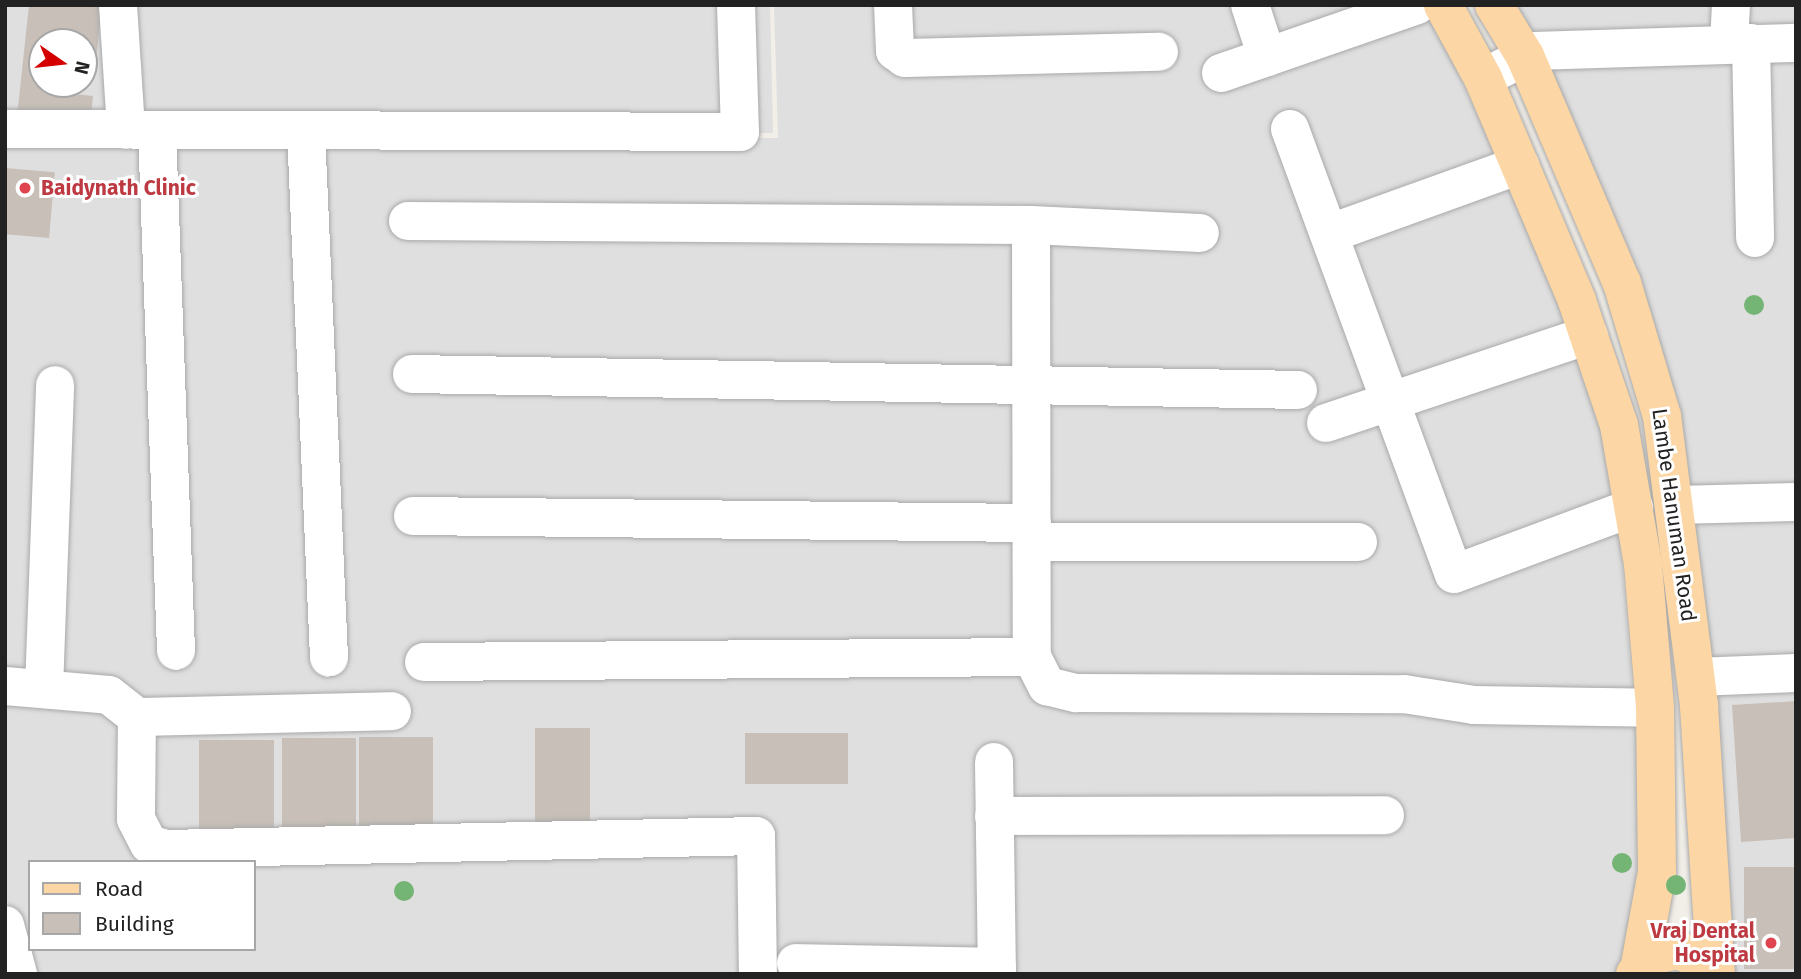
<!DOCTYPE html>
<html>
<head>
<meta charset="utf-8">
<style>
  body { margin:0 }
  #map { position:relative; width:1801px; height:979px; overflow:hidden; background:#f2efe9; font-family:"Fira Sans",sans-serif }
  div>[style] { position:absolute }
  .residential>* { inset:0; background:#e0dfdf }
  .building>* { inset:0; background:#c7bfb8; transform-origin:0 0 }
  .roads { filter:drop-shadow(0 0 2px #a9a9a9) drop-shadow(0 0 2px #a9a9a9) }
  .minor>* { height:38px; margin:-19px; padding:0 19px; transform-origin:19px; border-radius:19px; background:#fff }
  .major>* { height:38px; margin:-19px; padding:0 19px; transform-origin:19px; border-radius:19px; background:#fcd6a4 }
  .trees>* { width:20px; height:20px; margin:-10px; border-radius:50%; background:#74b475 }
  .dots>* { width:19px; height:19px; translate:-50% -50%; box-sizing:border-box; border:4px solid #fff; border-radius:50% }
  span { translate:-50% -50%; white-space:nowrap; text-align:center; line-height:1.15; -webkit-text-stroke:6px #fff; paint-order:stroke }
  .health-label { font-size:21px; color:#be3a42; font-weight:700 }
  .left { translate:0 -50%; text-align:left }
  .right { translate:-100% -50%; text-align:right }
  .street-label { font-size:21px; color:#222 }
  .frame { position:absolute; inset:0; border:7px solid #222; pointer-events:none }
  .legend { position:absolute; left:28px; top:860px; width:228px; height:91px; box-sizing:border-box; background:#fff; border:2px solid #a7a7a7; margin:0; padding:9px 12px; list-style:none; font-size:21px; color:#222 }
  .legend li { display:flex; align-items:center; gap:14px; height:35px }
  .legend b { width:35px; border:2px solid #a7a7a7 }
  .north { position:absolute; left:28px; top:28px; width:70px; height:70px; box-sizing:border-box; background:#fff; border:2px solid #a7a7a7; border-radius:50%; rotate:104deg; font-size:19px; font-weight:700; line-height:28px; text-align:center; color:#222 }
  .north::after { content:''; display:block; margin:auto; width:24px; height:32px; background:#d40000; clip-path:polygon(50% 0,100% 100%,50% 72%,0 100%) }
</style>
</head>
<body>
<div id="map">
  <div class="residential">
    <i style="clip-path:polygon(evenodd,5px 5px,770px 5px,773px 133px,5px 130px,5px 5px,42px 42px,84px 42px,84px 84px,42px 84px,42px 42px)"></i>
    <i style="clip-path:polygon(evenodd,774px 5px,1426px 5px,1572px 316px,1612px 439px,1647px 871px,1623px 974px,26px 974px,5px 892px,5px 136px,778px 138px,774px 5px,30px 862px,254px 862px,254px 949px,30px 949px,30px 862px)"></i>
    <i style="clip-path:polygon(1516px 5px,1796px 5px,1796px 974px,1730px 974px,1636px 290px)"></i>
  </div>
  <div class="building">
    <i style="clip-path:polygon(29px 5px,102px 5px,96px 61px,84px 59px,84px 42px,42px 42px,42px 84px,75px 84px,74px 94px,93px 96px,90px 124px,17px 117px)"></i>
    <i style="left:5px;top:168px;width:50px;height:66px;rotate:5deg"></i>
    <i style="clip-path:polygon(1796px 701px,1796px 838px,1741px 842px,1732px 705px)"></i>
    <i style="left:535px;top:728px;width:55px;height:94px"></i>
    <i style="left:848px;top:733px;width:51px;height:103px;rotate:90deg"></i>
    <i style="left:359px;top:737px;width:74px;height:92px"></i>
    <i style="left:282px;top:738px;width:74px;height:91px"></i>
    <i style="left:199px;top:740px;width:75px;height:92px"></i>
    <i style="left:1796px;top:867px;width:102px;height:52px;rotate:90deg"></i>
  </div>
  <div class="roads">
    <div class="minor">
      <i style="left:118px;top:5px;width:125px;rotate:86.3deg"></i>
      <i style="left:893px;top:5px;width:46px;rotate:87.5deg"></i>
      <i style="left:895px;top:51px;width:12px;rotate:35deg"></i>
      <i style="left:905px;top:58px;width:254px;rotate:-1.4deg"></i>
      <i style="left:1250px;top:5px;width:55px;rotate:71.9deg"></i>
      <i style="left:1729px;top:43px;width:38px;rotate:-87deg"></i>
      <i style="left:1751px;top:43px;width:195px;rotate:88.8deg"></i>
      <i style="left:1221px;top:73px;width:207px;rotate:-19.1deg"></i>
      <i style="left:1483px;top:78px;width:59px;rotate:-27deg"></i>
      <i style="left:1536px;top:51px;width:260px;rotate:-1.8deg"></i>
      <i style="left:5px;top:129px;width:735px;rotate:0.23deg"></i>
      <i style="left:740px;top:132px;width:127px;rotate:-91.8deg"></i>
      <i style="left:1290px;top:129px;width:474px;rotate:69.8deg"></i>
      <i style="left:1454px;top:574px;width:192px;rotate:-20.4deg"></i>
      <i style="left:157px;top:130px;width:521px;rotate:87.91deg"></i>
      <i style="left:306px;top:131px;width:527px;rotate:87.5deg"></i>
      <i style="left:408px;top:221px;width:623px;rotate:0.37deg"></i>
      <i style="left:1031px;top:225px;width:169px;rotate:2.7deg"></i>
      <i style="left:1031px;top:225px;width:432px;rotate:89.9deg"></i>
      <i style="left:1032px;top:657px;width:33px;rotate:63deg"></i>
      <i style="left:1047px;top:686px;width:30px;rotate:14deg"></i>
      <i style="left:1076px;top:693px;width:328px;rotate:0.2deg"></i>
      <i style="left:1404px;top:694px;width:71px;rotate:8.9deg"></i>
      <i style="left:1474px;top:705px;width:181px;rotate:0.9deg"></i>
      <i style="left:1331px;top:233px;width:201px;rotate:-19.8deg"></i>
      <i style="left:412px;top:374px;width:886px;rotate:1.03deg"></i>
      <i style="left:1326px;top:423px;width:277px;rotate:-18.5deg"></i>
      <i style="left:1674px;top:505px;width:122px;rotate:-1.4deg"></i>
      <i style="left:413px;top:516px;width:619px;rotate:0.65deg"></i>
      <i style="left:1032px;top:542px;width:326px"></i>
      <i style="left:424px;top:662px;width:608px;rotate:-0.47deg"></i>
      <i style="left:1696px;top:677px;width:100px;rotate:-2.3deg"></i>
      <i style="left:5px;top:686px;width:104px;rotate:4.9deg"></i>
      <i style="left:109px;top:695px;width:36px;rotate:38deg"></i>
      <i style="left:137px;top:717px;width:102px;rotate:90.6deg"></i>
      <i style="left:136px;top:819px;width:28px;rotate:63deg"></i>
      <i style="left:149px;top:844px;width:18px;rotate:16deg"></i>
      <i style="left:166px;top:849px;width:590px;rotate:-1.26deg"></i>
      <i style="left:756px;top:836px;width:138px;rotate:89.2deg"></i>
      <i style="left:44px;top:689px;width:304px;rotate:-87.9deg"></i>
      <i style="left:137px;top:717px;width:255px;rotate:-1.3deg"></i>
      <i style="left:994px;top:762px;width:212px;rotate:89.2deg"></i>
      <i style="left:994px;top:816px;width:391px;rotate:-0.1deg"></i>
      <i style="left:5px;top:925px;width:51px;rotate:75.1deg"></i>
      <i style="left:796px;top:963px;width:201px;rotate:1.1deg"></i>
    </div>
    <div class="major">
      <i style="left:1443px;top:5px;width:83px;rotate:61.3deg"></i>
      <i style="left:1483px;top:78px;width:242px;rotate:67.1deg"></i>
      <i style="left:1577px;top:301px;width:131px;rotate:71.3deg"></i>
      <i style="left:1619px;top:425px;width:141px;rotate:80.2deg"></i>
      <i style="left:1643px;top:564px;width:144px;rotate:85.2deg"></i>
      <i style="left:1655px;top:708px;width:164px;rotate:89.3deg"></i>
      <i style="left:1657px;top:872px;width:95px;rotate:100.4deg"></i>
      <i style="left:1494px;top:5px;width:60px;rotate:58.7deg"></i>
      <i style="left:1525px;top:56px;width:247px;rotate:66.9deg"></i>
      <i style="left:1622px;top:283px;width:139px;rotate:73.3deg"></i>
      <i style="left:1662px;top:416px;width:292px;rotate:82.7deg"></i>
      <i style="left:1699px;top:706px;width:269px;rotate:86.4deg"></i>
      <i style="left:1635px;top:974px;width:24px;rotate:-48deg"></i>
      <i style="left:1651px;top:956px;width:28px;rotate:-13deg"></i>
      <i style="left:1678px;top:950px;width:27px;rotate:24deg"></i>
      <i style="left:1703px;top:961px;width:16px;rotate:55deg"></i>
    </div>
  </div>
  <div class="trees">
    <i style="left:1754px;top:305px"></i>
    <i style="left:1622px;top:863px"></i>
    <i style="left:1676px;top:885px"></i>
    <i style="left:404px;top:891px"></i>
  </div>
  <div class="dots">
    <i style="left:25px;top:188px;background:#e0444e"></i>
    <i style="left:1771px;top:943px;background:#e0444e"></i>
  </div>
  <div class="health-label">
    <span class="left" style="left:41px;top:188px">Baidynath Clinic</span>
    <span class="right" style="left:1755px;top:943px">Vraj Dental<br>Hospital</span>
  </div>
  <div class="street-label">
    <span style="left:1674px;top:515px;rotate:82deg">Lambe Hanuman Road</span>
  </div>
  <div class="frame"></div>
  <ul class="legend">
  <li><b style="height:9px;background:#fcd6a4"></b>Road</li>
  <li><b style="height:19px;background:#c7bfb8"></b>Building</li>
  </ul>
  <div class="north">N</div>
</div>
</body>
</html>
